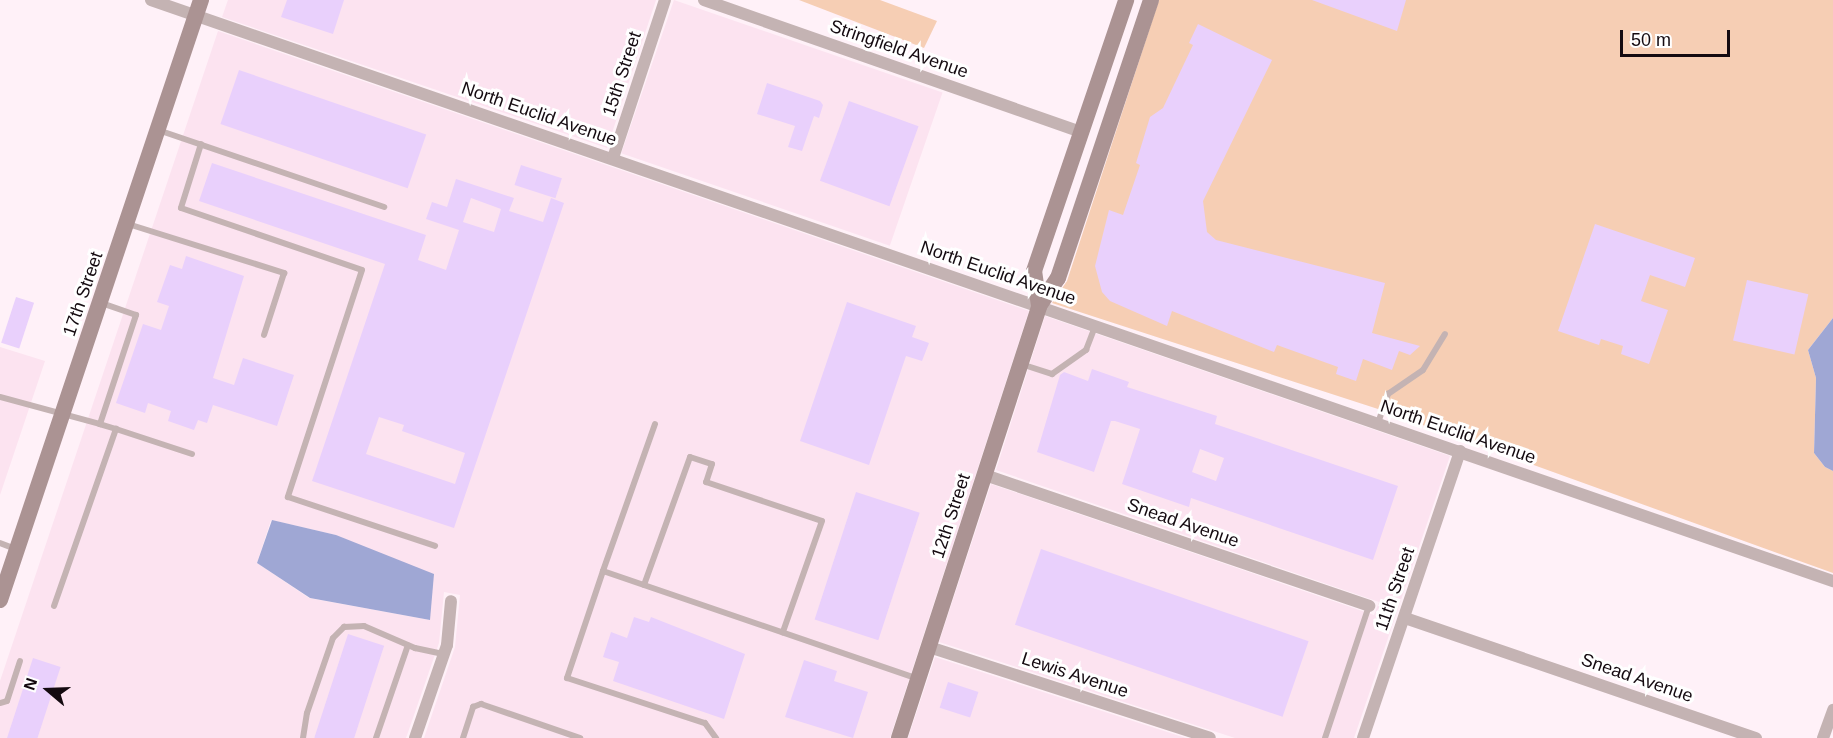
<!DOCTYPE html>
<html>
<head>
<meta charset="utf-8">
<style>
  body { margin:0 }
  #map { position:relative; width:1833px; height:738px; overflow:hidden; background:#fff1f8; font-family:Arial,sans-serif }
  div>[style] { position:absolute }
  .built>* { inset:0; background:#fce3f0; transform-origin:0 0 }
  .green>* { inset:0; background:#f6ceb4 }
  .water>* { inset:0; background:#9fa7d4 }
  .building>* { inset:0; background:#e9d0fc; transform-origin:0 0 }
  .lane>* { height:6px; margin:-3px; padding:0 3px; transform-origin:3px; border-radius:3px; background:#c4b3b3 }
  .street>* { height:12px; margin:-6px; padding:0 6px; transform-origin:6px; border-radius:6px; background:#c4b3b3 }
  .secondary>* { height:16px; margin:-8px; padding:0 8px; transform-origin:8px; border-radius:8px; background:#ab9393 }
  span { translate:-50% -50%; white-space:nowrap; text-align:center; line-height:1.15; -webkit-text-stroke:6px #fff; paint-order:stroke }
  .street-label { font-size:18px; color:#140a10 }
  .north { position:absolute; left:18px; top:660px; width:60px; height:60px; -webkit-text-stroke:4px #fff; paint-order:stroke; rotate:289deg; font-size:16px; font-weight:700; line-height:24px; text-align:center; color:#140a10 }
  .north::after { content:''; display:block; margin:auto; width:21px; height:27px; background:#140a10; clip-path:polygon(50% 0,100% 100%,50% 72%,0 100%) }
  .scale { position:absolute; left:1620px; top:30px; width:110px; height:27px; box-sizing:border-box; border:3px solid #140a10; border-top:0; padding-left:8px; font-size:18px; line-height:21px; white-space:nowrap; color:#140a10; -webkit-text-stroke:4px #fff; paint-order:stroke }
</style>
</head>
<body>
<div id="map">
  <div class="built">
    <i style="clip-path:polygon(228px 0,656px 0,607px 148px,222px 17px)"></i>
    <i style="left:674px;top:0;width:284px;height:162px;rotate:19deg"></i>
    <i style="clip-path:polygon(evenodd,218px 31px,1029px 311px,890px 738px,424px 738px,455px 647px,460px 595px,444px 592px,439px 643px,406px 738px,0 738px,0 681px,218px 31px,271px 520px,336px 535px,430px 620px,309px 598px,257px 563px,271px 520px)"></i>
    <i style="clip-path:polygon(1045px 316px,1450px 456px,1354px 738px,1235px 738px,939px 642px,991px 484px,1374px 615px,1379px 602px,996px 470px)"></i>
    <i style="clip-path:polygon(0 347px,45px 361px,0 495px)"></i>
    <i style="clip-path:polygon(935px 657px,1186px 738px,908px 738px)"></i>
  </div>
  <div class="green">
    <i style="clip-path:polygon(799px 0,880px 0,937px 21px,924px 48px)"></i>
    <i style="clip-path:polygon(1159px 0,1833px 0,1833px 318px,1808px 350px,1816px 378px,1814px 453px,1825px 467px,1833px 471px,1833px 573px,1378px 409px,1052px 303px,1067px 281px)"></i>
  </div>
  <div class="water">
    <i style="clip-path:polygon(1833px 318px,1833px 471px,1825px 467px,1814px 453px,1816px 378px,1808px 350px)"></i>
    <i style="clip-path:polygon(272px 520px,336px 535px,434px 574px,430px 620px,310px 598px,257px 563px)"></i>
  </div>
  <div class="building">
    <i style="clip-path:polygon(287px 0,344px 0,333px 34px,281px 17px)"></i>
    <i style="clip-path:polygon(1312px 0,1406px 0,1397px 31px)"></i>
    <i style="clip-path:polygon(1198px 24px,1272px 60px,1203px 201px,1207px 232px,1216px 240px,1385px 283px,1372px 333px,1420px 346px,1410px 355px,1399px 351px,1392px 370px,1363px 359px,1356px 381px,1336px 374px,1338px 367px,1277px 345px,1274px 352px,1172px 311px,1167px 326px,1110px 301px,1102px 292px,1095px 266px,1109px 210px,1123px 215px,1140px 165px,1136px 163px,1150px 117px,1163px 108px,1193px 45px,1189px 43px)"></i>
    <i style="left:239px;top:70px;width:198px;height:57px;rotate:19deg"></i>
    <i style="clip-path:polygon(767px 83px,820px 101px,823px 105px,819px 118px,814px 116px,802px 151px,788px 147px,795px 126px,757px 114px)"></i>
    <i style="left:849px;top:101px;width:74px;height:85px;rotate:20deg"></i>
    <i style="clip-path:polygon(evenodd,212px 163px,426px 235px,418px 260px,446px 270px,459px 230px,426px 219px,432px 202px,447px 207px,456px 179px,514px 198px,509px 211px,543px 222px,551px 198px,564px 203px,454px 528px,312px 481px,385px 264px,199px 201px,212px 163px,471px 198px,501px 209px,494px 232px,463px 222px,471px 198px,212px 163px,379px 417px,404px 425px,402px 431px,465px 453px,455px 484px,366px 454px,379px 417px)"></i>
    <i style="left:521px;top:165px;width:43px;height:21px;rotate:18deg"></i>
    <i style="clip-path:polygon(1595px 224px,1695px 258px,1685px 287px,1650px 275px,1641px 301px,1668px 310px,1649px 364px,1621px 354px,1623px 346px,1601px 339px,1599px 345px,1558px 331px)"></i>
    <i style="clip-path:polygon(186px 256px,244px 276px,213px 378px,234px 385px,243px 358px,294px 375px,277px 426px,213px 405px,207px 423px,198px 420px,194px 430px,168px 421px,171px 411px,148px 403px,145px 413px,116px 403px,143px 324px,161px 330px,169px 306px,157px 302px,170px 265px,182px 269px)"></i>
    <i style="left:1747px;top:280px;width:63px;height:62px;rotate:13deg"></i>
    <i style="left:16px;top:297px;width:19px;height:48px;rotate:18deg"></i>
    <i style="clip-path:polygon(847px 302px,916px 326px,912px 337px,929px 343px,922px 361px,906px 356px,869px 465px,800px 441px)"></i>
    <i style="clip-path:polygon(evenodd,1092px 369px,1129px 382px,1127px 387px,1217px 416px,1215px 424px,1398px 486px,1373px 560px,1191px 498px,1189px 507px,1122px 484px,1140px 429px,1115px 421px,1111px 421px,1094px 472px,1037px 452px,1060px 375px,1064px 372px,1088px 381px,1092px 369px,1200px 449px,1224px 458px,1216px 481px,1192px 472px,1200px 449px)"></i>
    <i style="left:856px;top:492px;width:67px;height:134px;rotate:18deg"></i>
    <i style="left:1041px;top:549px;width:283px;height:80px;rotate:19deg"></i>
    <i style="clip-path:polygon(634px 617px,649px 622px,651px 617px,745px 654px,724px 719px,613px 681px,619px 662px,603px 657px,611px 632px,627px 638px)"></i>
    <i style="left:348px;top:634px;width:38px;height:109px;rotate:18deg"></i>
    <i style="left:33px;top:658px;width:29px;height:84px;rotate:18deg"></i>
    <i style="clip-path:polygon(804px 660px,837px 671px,834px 681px,868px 692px,853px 738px,785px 717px)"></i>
    <i style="left:948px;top:682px;width:32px;height:27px;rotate:18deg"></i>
  </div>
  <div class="lane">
    <i style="left:158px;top:130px;width:239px;rotate:18.8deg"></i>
    <i style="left:201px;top:144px;width:67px;rotate:107.4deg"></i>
    <i style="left:181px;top:208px;width:191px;rotate:18.9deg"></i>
    <i style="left:362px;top:270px;width:239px;rotate:108.1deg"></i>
    <i style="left:288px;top:497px;width:155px;rotate:18.4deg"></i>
    <i style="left:128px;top:224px;width:164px;rotate:17.4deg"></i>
    <i style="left:284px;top:273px;width:65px;rotate:107.9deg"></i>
    <i style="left:1021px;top:364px;width:33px;rotate:18deg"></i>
    <i style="left:1052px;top:374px;width:42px;rotate:-35.2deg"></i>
    <i style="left:1086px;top:350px;width:26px;rotate:-69deg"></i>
    <i style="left:0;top:397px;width:104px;rotate:15.1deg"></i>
    <i style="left:100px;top:424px;width:115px;rotate:-71.7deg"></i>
    <i style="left:136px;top:315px;width:37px;rotate:-161deg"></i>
    <i style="left:1378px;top:423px;width:31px;rotate:-71deg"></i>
    <i style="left:1388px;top:394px;width:42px;rotate:-34.4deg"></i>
    <i style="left:1423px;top:370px;width:42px;rotate:-58.6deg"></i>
    <i style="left:655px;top:424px;width:156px;rotate:109.5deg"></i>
    <i style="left:603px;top:571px;width:333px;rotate:18.9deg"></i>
    <i style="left:116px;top:429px;width:80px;rotate:18.2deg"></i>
    <i style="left:0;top:543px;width:17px;rotate:21deg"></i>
    <i style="left:603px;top:571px;width:113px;rotate:108.6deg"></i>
    <i style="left:567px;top:678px;width:145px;rotate:18.1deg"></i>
    <i style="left:705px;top:723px;width:19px;rotate:54deg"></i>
    <i style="left:644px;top:585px;width:136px;rotate:-70.2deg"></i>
    <i style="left:690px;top:457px;width:23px;rotate:18deg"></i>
    <i style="left:712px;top:464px;width:19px;rotate:108deg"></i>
    <i style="left:706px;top:482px;width:122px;rotate:18.6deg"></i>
    <i style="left:822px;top:521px;width:118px;rotate:109.4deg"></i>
    <i style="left:54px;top:606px;width:188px;rotate:-70.7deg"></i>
    <i style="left:116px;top:429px;width:17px;rotate:-163deg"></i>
    <i style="left:0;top:703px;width:7px;rotate:-16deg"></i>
    <i style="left:7px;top:701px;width:42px;rotate:-72deg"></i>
    <i style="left:303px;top:738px;width:25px;rotate:-81deg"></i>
    <i style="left:307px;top:713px;width:79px;rotate:-70.9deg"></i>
    <i style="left:333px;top:638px;width:16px;rotate:-45deg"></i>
    <i style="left:344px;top:627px;width:20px;rotate:-3deg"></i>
    <i style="left:364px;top:626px;width:56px;rotate:23.3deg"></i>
    <i style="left:415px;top:648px;width:30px;rotate:12deg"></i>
    <i style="left:376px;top:738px;width:98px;rotate:-71deg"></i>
    <i style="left:463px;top:738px;width:33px;rotate:-72deg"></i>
    <i style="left:473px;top:707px;width:9px;rotate:-21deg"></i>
    <i style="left:481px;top:704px;width:105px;rotate:19deg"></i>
    <i style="left:1325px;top:738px;width:139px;rotate:-71.6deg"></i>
  </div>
  <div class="street">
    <i style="left:151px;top:0;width:1780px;rotate:19.06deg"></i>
    <i style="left:704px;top:0;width:399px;rotate:19.3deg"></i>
    <i style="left:613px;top:158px;width:166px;rotate:-71.8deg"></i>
    <i style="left:985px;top:475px;width:406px;rotate:18.8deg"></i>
    <i style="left:1405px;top:618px;width:371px;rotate:18.9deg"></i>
    <i style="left:929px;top:647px;width:295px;rotate:17.9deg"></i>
    <i style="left:415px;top:738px;width:98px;rotate:-71deg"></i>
    <i style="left:447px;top:645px;width:44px;rotate:-84.8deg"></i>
    <i style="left:1363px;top:738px;width:303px;rotate:-71.3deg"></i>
    <i style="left:1823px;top:738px;width:30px;rotate:-70deg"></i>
  </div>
  <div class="secondary">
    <i style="left:1039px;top:306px;width:35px;rotate:-98deg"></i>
    <i style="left:1034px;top:271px;width:286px;rotate:-71.2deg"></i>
    <i style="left:0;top:600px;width:633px;rotate:-71.48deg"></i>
    <i style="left:899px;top:738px;width:454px;rotate:-72deg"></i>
    <i style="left:1039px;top:306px;width:34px;rotate:-56deg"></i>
    <i style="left:1058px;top:278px;width:293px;rotate:-71.5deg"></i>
  </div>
  <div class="street-label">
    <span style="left:899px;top:49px;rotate:19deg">Stringfield Avenue</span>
    <span style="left:622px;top:74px;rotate:-72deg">15th Street</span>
    <span style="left:539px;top:114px;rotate:19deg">North Euclid Avenue</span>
    <span style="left:998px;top:273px;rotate:19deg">North Euclid Avenue</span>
    <span style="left:83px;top:294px;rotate:-71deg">17th Street</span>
    <span style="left:1458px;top:432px;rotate:19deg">North Euclid Avenue</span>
    <span style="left:951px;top:516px;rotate:-72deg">12th Street</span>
    <span style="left:1183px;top:523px;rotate:19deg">Snead Avenue</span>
    <span style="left:1395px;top:589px;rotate:-71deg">11th Street</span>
    <span style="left:1075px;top:675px;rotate:18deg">Lewis Avenue</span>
    <span style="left:1637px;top:678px;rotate:19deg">Snead Avenue</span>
  </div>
  <div class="north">N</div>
  <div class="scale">50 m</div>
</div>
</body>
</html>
